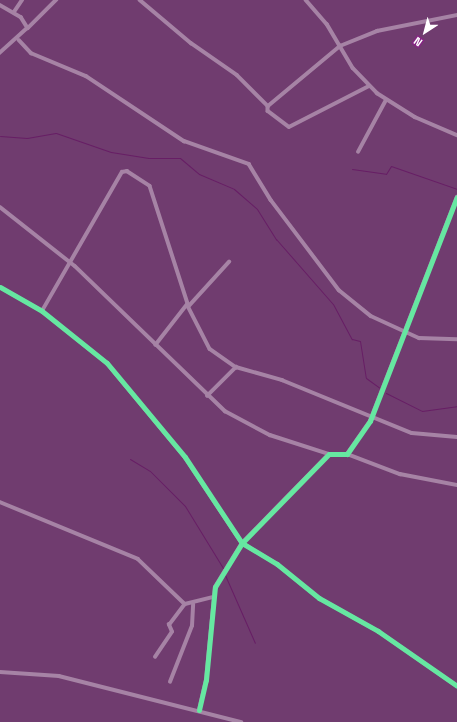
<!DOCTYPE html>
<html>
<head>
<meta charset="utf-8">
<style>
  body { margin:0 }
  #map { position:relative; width:457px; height:722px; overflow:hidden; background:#703c6f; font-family:"Space Grotesk",sans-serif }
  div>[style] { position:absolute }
  .stream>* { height:1px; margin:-0.5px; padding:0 0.5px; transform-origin:0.5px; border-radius:0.5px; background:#671e65 }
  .minor>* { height:3.5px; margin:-1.75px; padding:0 1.75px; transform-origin:1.75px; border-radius:1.75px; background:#a683a5 }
  .cycleway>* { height:5px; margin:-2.5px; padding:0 2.5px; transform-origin:2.5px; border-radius:2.5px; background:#66e7a1 }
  span { translate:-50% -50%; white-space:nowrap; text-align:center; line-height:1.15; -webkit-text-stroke:3px #862684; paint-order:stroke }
  .north { position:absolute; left:405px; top:12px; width:40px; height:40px; -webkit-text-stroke:3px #862684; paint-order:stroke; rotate:216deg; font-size:11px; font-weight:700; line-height:16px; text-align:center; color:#fff }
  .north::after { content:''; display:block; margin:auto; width:14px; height:18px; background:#fff; clip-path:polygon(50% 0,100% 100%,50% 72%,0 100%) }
</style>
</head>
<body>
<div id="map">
  <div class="stream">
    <i style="left:0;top:136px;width:27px;rotate:4deg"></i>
    <i style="left:27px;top:138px;width:29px;rotate:-10deg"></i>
    <i style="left:56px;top:133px;width:58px;rotate:19.1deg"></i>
    <i style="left:111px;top:152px;width:38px;rotate:9deg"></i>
    <i style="left:149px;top:158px;width:31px"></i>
    <i style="left:180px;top:158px;width:25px;rotate:40deg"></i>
    <i style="left:199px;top:174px;width:38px;rotate:23deg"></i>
    <i style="left:234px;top:189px;width:30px;rotate:41deg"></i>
    <i style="left:257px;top:209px;width:36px;rotate:58deg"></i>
    <i style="left:276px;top:239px;width:86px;rotate:48.8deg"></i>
    <i style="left:333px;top:304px;width:40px;rotate:62deg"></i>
    <i style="left:352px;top:339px;width:8px;rotate:14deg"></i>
    <i style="left:360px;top:341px;width:37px;rotate:81deg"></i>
    <i style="left:366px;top:378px;width:19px;rotate:36deg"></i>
    <i style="left:352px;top:169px;width:34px;rotate:8deg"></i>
    <i style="left:386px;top:174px;width:9px;rotate:-58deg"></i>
    <i style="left:391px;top:166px;width:70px;rotate:19.2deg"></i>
    <i style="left:386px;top:393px;width:40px;rotate:26.6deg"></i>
    <i style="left:422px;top:411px;width:35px;rotate:-8deg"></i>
    <i style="left:130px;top:459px;width:23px;rotate:31deg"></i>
    <i style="left:150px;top:471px;width:49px;rotate:45deg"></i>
    <i style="left:185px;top:506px;width:73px;rotate:58.5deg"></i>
    <i style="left:225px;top:575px;width:74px;rotate:66.2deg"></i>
  </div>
  <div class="minor">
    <i style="left:140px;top:0;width:67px;rotate:40.1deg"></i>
    <i style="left:191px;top:43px;width:56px;rotate:34.8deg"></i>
    <i style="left:237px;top:75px;width:44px;rotate:45deg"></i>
    <i style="left:268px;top:106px;width:94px;rotate:-39.8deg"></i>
    <i style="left:340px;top:46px;width:40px;rotate:-22deg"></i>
    <i style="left:377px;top:31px;width:82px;rotate:-11.3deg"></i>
    <i style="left:306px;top:0;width:32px;rotate:49deg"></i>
    <i style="left:327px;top:24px;width:51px;rotate:59.4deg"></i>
    <i style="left:353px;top:68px;width:35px;rotate:46deg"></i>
    <i style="left:377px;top:93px;width:45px;rotate:32.3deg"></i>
    <i style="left:415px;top:117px;width:46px;rotate:23.2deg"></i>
    <i style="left:0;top:5px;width:24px;rotate:30deg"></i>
    <i style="left:21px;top:17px;width:13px;rotate:58deg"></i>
    <i style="left:28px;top:28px;width:38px;rotate:138deg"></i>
    <i style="left:14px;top:12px;width:14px;rotate:-56deg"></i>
    <i style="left:28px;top:28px;width:40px;rotate:-45deg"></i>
    <i style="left:19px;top:40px;width:18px;rotate:47deg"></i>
    <i style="left:31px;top:53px;width:60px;rotate:22.7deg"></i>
    <i style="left:86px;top:76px;width:118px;rotate:33.6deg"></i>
    <i style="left:184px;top:141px;width:69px;rotate:19.5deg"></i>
    <i style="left:249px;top:164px;width:42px;rotate:58.6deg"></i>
    <i style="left:271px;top:200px;width:113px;rotate:52.9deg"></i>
    <i style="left:339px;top:290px;width:41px;rotate:39.1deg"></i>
    <i style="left:371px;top:316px;width:53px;rotate:24.6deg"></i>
    <i style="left:419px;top:338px;width:38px;rotate:2deg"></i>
    <i style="left:268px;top:106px;width:5px;rotate:90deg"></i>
    <i style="left:268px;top:111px;width:26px;rotate:37deg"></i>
    <i style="left:289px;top:127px;width:90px;rotate:-27.1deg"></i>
    <i style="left:358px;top:152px;width:59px;rotate:-61.7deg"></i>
    <i style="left:0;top:207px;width:95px;rotate:38.2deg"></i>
    <i style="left:75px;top:266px;width:209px;rotate:44deg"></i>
    <i style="left:225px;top:411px;width:51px;rotate:28.1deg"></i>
    <i style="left:270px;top:435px;width:62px;rotate:17.9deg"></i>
    <i style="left:0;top:287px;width:48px;rotate:29.7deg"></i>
    <i style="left:42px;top:311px;width:83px;rotate:38.7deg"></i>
    <i style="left:107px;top:363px;width:122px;rotate:50.3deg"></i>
    <i style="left:185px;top:457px;width:103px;rotate:56.5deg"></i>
    <i style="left:242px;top:543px;width:41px;rotate:31deg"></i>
    <i style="left:277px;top:564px;width:54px;rotate:39deg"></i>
    <i style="left:319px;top:598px;width:68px;rotate:29.2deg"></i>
    <i style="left:378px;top:631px;width:96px;rotate:34.8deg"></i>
    <i style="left:188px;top:306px;width:48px;rotate:62.9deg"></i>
    <i style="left:210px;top:349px;width:32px;rotate:35deg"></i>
    <i style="left:236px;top:367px;width:48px;rotate:15.8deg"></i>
    <i style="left:282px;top:380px;width:140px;rotate:22.2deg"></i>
    <i style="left:412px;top:433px;width:45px;rotate:5.1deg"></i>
    <i style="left:188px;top:307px;width:61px;rotate:-47.7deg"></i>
    <i style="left:42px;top:311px;width:160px;rotate:-60.1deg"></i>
    <i style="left:122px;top:172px;width:5px;rotate:-11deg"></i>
    <i style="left:127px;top:171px;width:27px;rotate:33deg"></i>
    <i style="left:150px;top:186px;width:124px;rotate:72.1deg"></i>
    <i style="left:188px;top:304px;width:52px;rotate:128deg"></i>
    <i style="left:207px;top:396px;width:41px;rotate:-45deg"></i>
    <i style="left:347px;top:454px;width:57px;rotate:20.7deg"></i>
    <i style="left:400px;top:474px;width:58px;rotate:10.9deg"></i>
    <i style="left:0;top:502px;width:149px;rotate:22.4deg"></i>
    <i style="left:138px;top:559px;width:65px;rotate:43.8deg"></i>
    <i style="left:185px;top:604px;width:30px;rotate:-14deg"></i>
    <i style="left:155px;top:657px;width:30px;rotate:-56deg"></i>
    <i style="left:172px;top:632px;width:8px;rotate:-113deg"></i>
    <i style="left:169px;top:625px;width:26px;rotate:-53deg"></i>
    <i style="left:0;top:672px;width:59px;rotate:3.9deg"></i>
    <i style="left:59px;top:676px;width:188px;rotate:14.2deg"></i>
    <i style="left:170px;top:682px;width:60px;rotate:-68.6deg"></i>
    <i style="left:192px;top:626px;width:21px;rotate:-87deg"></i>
    <i style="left:199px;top:710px;width:31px;rotate:-77deg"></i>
    <i style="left:206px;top:680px;width:93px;rotate:-84.5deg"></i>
    <i style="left:215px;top:587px;width:52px;rotate:-58.5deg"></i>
    <i style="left:242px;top:543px;width:124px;rotate:-45.7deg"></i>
    <i style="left:329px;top:454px;width:18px"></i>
    <i style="left:347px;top:454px;width:40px;rotate:-55.1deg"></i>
    <i style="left:370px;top:421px;width:240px;rotate:-68.8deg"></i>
  </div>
  <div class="cycleway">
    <i style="left:0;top:287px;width:48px;rotate:29.7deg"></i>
    <i style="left:42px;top:311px;width:83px;rotate:38.7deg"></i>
    <i style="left:107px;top:363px;width:122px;rotate:50.3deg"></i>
    <i style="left:185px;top:457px;width:103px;rotate:56.5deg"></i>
    <i style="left:242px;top:543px;width:41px;rotate:31deg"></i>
    <i style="left:277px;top:564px;width:54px;rotate:39deg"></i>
    <i style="left:319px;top:598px;width:68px;rotate:29.2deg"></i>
    <i style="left:378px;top:631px;width:96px;rotate:34.8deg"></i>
    <i style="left:199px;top:710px;width:31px;rotate:-77deg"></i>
    <i style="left:206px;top:680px;width:93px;rotate:-84.5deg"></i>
    <i style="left:215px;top:587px;width:52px;rotate:-58.5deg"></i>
    <i style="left:242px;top:543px;width:124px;rotate:-45.7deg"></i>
    <i style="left:329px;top:454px;width:18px"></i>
    <i style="left:347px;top:454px;width:40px;rotate:-55.1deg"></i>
    <i style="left:370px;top:421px;width:240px;rotate:-68.8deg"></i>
  </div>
  <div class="north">N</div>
</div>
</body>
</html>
